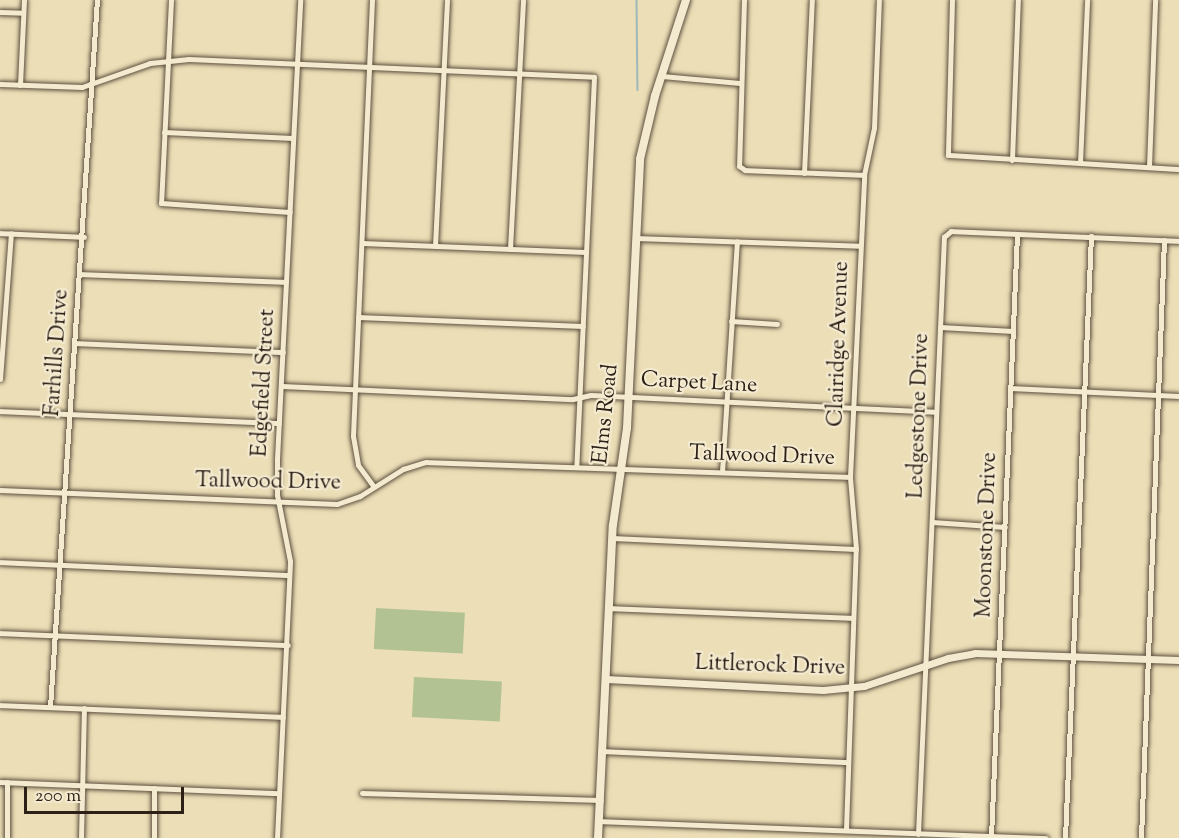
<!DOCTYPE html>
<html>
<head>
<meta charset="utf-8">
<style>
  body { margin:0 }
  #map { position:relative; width:1179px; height:838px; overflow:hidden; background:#ecdeb7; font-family:"Sorts Mill Goudy",serif }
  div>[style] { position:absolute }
  .green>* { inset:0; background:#b2c293; transform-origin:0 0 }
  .stream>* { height:1.5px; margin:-0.75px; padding:0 0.75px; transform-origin:0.75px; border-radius:0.75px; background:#9eb9b9 }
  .roads { filter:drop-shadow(0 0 2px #5d503f) drop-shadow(0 0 2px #5d503f) }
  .minor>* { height:5px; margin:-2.5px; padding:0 2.5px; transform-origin:2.5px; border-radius:2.5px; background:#f3ead0 }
  .tertiary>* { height:7px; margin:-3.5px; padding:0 3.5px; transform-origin:3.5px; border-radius:3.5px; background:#f3ead0 }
  .secondary>* { height:8px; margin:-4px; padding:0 4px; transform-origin:4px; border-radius:4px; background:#f3ead0 }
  span { translate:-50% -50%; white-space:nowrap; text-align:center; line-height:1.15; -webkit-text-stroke:4.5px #f3ead0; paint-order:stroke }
  .street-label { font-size:22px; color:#2d2017 }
  .scale { position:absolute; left:24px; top:787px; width:160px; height:27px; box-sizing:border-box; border:3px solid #2d2017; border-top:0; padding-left:8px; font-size:18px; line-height:21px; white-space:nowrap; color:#2d2017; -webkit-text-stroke:4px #f3ead0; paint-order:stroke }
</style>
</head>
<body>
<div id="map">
  <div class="green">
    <i style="left:376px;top:608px;width:89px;height:41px;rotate:3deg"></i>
    <i style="left:414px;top:677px;width:88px;height:40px;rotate:3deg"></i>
  </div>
  <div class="stream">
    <i style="left:637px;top:0;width:90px;rotate:89.4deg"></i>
  </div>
  <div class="roads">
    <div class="minor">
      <i style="left:171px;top:0;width:203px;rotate:92.8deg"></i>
      <i style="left:161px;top:203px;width:129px;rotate:4deg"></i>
      <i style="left:372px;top:0;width:436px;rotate:92.5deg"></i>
      <i style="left:353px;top:436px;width:29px;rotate:80deg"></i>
      <i style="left:358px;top:465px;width:27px;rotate:54deg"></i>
      <i style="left:744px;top:0;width:166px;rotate:91.7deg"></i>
      <i style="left:739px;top:166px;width:7px;rotate:34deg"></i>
      <i style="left:745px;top:170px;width:119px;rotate:2.4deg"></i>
      <i style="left:952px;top:0;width:155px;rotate:91.5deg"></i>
      <i style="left:948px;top:155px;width:231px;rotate:3.5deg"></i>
      <i style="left:0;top:12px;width:23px;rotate:2deg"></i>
      <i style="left:662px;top:76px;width:78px;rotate:5.1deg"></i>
      <i style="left:0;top:84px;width:82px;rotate:2.1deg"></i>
      <i style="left:82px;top:87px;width:72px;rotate:-19.4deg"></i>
      <i style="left:150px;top:63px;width:39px;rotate:-6deg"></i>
      <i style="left:189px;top:59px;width:405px;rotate:2.5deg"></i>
      <i style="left:594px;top:77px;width:390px;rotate:92.6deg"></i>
      <i style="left:20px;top:85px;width:85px;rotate:-87.3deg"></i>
      <i style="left:164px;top:132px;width:129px;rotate:2.7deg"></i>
      <i style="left:1012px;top:160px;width:160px;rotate:-87.9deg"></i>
      <i style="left:1080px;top:163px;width:163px;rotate:-87.5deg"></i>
      <i style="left:1149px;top:167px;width:167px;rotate:-87.9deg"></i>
      <i style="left:804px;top:173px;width:173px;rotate:-87.4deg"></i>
      <i style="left:0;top:233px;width:84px;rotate:2.7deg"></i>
      <i style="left:635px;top:238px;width:225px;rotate:2deg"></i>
      <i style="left:362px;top:243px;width:224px;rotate:2.3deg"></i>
      <i style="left:435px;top:246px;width:246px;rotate:-87.2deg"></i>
      <i style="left:510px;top:249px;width:249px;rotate:-87deg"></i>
      <i style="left:80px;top:274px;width:206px;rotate:2.2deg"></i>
      <i style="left:358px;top:317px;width:225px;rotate:2.3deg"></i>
      <i style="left:731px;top:321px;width:46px;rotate:3.7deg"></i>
      <i style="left:940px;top:327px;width:73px;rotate:3.1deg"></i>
      <i style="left:76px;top:343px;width:207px;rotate:2.5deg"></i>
      <i style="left:0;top:379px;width:146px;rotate:-85.7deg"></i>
      <i style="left:282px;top:386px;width:291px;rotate:2.6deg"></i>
      <i style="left:573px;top:399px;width:18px;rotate:-13deg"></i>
      <i style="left:591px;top:395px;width:344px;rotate:2.8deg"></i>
      <i style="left:1010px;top:388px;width:169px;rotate:2.7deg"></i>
      <i style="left:0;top:411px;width:279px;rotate:2.5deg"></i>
      <i style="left:722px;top:472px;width:231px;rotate:-86.3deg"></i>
      <i style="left:0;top:490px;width:337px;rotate:2.4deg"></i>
      <i style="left:337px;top:504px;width:24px;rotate:-19deg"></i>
      <i style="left:360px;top:496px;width:51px;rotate:-32.1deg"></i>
      <i style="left:403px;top:469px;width:24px;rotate:-17deg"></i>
      <i style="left:426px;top:462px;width:424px;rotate:2deg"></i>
      <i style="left:932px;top:522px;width:73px;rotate:3.9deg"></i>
      <i style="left:612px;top:538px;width:244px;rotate:2.6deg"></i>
      <i style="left:0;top:562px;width:289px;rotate:2.6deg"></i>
      <i style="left:609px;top:608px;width:244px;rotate:2.3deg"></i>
      <i style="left:0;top:633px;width:288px;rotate:2.4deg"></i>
      <i style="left:0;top:705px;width:283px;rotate:2.4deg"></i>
      <i style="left:50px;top:707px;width:709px;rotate:-86.2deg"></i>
      <i style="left:603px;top:751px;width:244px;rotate:2.6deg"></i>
      <i style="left:0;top:782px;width:279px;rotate:2.3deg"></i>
      <i style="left:362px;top:793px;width:239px;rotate:1.7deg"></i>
      <i style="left:599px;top:821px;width:447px;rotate:2.2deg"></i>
      <i style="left:846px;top:829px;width:280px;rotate:-88deg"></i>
      <i style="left:856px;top:549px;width:72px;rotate:-94.8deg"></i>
      <i style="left:850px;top:477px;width:302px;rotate:-87.3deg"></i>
      <i style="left:864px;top:175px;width:48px;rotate:-78deg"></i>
      <i style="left:874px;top:128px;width:128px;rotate:-87.8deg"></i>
      <i style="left:918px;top:834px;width:598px;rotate:-87.51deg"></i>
      <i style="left:944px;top:237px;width:9px;rotate:-41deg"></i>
      <i style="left:951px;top:231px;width:228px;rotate:2.5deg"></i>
      <i style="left:991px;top:837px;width:604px;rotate:-87.53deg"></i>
      <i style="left:7px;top:838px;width:56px;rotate:-90deg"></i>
      <i style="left:81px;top:838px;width:130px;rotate:-88.7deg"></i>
      <i style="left:154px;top:838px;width:50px;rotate:-90deg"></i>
      <i style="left:277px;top:838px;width:277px;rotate:-87.3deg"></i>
      <i style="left:290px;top:561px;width:67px;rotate:-101.1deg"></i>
      <i style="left:277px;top:495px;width:36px;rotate:-90deg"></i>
      <i style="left:277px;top:459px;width:460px;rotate:-87.1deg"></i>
      <i style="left:1065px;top:838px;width:603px;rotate:-87.53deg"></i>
      <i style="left:1141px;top:838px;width:598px;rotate:-87.8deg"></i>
    </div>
    <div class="tertiary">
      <i style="left:606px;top:679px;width:217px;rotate:2.9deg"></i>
      <i style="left:823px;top:690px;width:41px;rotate:-5.6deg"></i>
      <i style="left:864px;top:686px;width:89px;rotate:-18.4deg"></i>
      <i style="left:948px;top:658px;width:27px;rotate:-10deg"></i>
      <i style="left:975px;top:653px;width:204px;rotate:2deg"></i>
    </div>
    <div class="secondary">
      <i style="left:598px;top:838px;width:313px;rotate:-87.3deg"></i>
      <i style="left:613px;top:525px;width:98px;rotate:-81.8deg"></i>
      <i style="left:627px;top:428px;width:269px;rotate:-87.2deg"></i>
      <i style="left:640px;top:159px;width:65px;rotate:-76.6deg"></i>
      <i style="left:655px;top:96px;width:101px;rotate:-72.1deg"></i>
    </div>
  </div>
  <div class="street-label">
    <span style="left:840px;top:344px;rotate:-88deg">Clairidge Avenue</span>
    <span style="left:58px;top:353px;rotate:-86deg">Farhills Drive</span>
    <span style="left:265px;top:383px;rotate:-87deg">Edgefield Street</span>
    <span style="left:699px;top:384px;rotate:3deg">Carpet Lane</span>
    <span style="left:607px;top:414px;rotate:-84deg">Elms Road</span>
    <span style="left:920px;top:416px;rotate:-88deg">Ledgestone Drive</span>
    <span style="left:762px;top:457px;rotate:2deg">Tallwood Drive</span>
    <span style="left:268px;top:483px;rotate:1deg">Tallwood Drive</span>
    <span style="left:988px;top:535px;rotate:-88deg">Moonstone Drive</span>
    <span style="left:770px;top:667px;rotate:2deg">Littlerock Drive</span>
  </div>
  <div class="scale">200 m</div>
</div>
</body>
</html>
